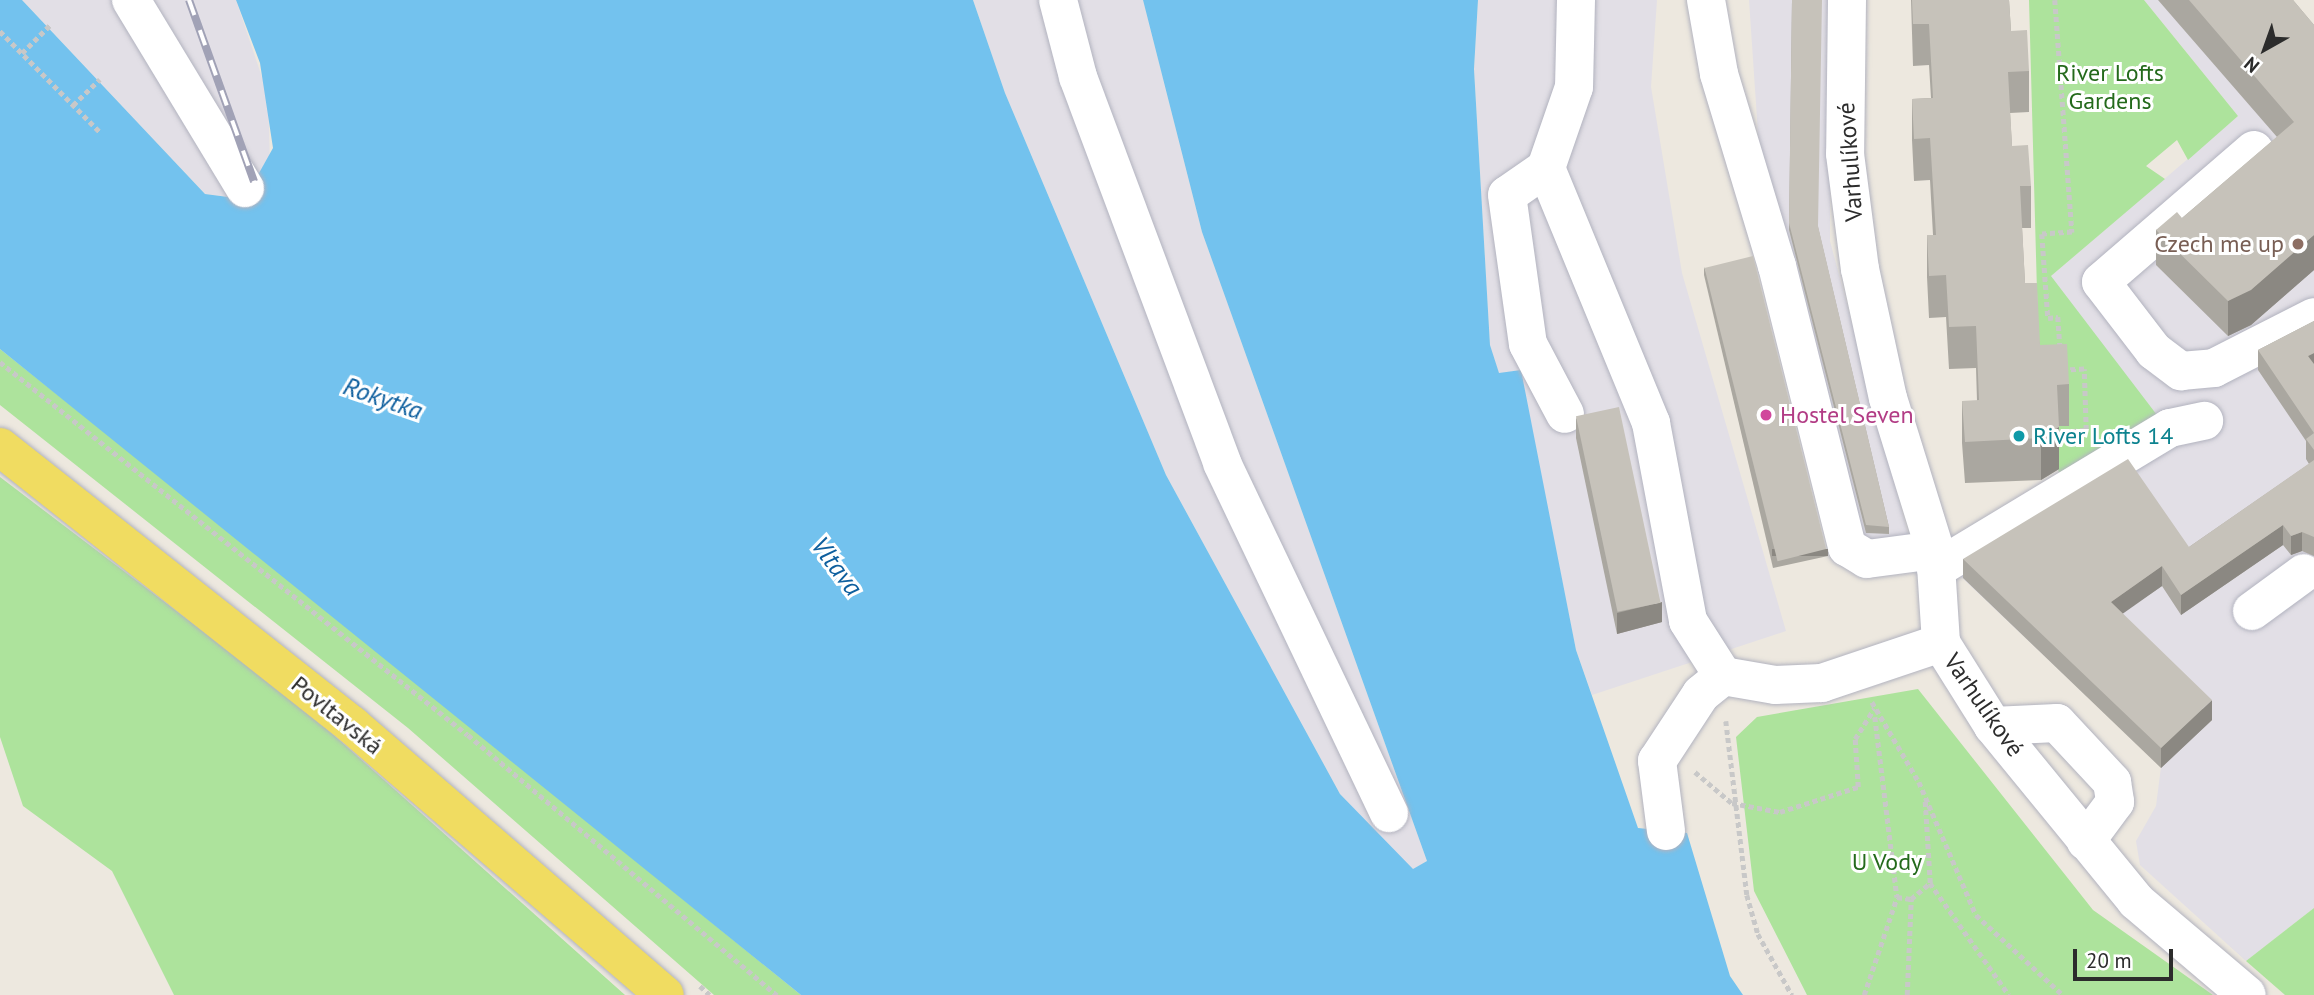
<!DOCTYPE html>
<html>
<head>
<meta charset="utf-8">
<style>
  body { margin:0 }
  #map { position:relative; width:2314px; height:995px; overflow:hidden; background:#ede8df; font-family:"PT Sans",sans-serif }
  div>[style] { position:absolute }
  .industrial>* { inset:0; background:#e2dfe6 }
  .green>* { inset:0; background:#ade39c }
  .water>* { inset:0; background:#73c2ee }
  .path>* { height:4.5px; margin-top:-2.25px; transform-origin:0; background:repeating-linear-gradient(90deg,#c8c8c8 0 5px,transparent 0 8.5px) }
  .roads { filter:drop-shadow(0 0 2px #b2b3bf) drop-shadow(0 0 2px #b2b3bf) }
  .minor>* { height:38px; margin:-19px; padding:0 19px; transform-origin:19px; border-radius:19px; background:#fff }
  .major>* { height:38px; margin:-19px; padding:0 19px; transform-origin:19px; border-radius:19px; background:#f0dc61 }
  .rail>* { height:8px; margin-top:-4px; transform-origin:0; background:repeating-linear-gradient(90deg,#fff 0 16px,#a1a2b6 0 32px); box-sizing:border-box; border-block:2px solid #a1a2b6 }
  .wall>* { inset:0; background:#aaa7a0 }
  .shaded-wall>* { inset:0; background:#8b8882; transform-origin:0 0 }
  .building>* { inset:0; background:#c6c2ba; transform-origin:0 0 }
  .dots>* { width:19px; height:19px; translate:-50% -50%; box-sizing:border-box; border:4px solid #fff; border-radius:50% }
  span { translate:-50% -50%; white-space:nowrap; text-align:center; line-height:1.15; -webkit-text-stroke:6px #fff; paint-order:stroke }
  .park-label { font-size:24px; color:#246a1b }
  .street-label { font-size:24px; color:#2c2c2c }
  .education-label { font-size:24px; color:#785e54 }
  .right { translate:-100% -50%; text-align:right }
  .hotel-label { font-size:24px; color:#b23c85 }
  .left { translate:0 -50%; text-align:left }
  .culture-label { font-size:24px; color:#0d838f }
  .water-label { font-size:26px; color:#0e5f9e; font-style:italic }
  .north { position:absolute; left:2230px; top:14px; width:70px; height:70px; -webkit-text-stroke:5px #fff; paint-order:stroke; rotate:220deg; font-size:19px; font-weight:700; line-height:28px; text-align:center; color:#2c2c2c }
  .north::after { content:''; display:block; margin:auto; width:24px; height:32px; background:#2c2c2c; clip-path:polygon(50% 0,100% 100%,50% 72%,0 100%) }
  .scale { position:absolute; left:2073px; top:949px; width:100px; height:32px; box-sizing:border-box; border:4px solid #2c2c2c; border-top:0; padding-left:9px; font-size:21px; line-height:24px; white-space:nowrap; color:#2c2c2c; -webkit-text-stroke:5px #fff; paint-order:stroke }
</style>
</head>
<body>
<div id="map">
  <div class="industrial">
    <i style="clip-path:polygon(22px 0,236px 0,268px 95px,270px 164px,254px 182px,228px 197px,205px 194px)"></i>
    <i style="clip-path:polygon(973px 0,1143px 0,1202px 232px,1427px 861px,1412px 870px,1340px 794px,1166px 475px,1005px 93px)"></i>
    <i style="clip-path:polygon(1478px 0,1657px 0,1651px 87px,1682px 273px,1786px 631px,1592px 695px,1576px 650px,1520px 370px,1499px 374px,1490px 345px,1474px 69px)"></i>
    <i style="clip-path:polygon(1749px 0,1830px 0,1830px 241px,1910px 542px,1844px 563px,1767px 267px)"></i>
    <i style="clip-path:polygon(2144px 0,2265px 0,2314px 58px,2314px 908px,2246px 961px,2140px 865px,2136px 841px,2156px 806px,2161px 767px,1957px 573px,2124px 473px,2051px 276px,2238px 116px)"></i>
  </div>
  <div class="green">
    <i style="clip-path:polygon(2029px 0,2144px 0,2238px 116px,2188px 160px,2177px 140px,2146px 166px,2165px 179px,2051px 276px,2160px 419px,2060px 479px,2039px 365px)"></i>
    <i style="clip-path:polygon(0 349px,295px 584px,801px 995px,714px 995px,408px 728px,0 405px)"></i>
    <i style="clip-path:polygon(0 477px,300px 705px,625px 995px,174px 995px,112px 871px,23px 806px,0 737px)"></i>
    <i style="clip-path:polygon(1918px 689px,2093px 910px,2213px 995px,1807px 995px,1754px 891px,1736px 737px,1757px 717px)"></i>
    <i style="clip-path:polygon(2314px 908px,2314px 995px,2285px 995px,2246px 961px)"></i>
  </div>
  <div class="water">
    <i style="clip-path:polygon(0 0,22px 0,205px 194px,228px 197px,254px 182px,273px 148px,260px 63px,236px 0,973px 0,1005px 93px,1166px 475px,1340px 794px,1413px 869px,1427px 861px,1202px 232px,1143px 0,1478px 0,1474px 69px,1490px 345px,1499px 373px,1521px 370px,1576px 650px,1638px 828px,1687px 833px,1730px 976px,1743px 995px,801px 995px,0 349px)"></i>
  </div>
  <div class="path">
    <i style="left:2055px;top:0;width:233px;rotate:85.8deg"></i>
    <i style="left:2072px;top:232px;width:30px;rotate:176deg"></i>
    <i style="left:2042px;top:234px;width:84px;rotate:85.9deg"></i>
    <i style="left:2048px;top:318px;width:10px;rotate:-6deg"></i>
    <i style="left:2058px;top:317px;width:31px;rotate:86deg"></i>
    <i style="left:0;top:31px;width:144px;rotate:45.3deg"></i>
    <i style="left:22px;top:53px;width:40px;rotate:-45deg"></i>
    <i style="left:73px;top:105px;width:37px;rotate:-44deg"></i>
    <i style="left:0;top:362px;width:598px;rotate:38.56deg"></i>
    <i style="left:468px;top:735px;width:404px;rotate:40.1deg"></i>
    <i style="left:2055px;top:433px;width:31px;rotate:-6deg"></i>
    <i style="left:2086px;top:430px;width:61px;rotate:-91.9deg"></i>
    <i style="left:2084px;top:369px;width:22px;rotate:177deg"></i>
    <i style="left:1872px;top:702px;width:93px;rotate:59.6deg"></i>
    <i style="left:1919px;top:782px;width:145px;rotate:66.8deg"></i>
    <i style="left:1976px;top:915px;width:118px;rotate:42.6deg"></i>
    <i style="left:1875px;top:717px;width:181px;rotate:83deg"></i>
    <i style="left:1897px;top:897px;width:14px;rotate:8deg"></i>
    <i style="left:1726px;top:721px;width:175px;rotate:83.1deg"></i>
    <i style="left:1747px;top:895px;width:41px;rotate:74.2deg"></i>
    <i style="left:1758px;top:934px;width:70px;rotate:60.9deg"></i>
    <i style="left:1695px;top:772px;width:48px;rotate:40deg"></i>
    <i style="left:1732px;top:803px;width:49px;rotate:10.6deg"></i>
    <i style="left:1780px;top:812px;width:82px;rotate:-17.8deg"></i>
    <i style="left:1858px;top:787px;width:48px;rotate:-93.6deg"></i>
    <i style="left:1855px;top:739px;width:36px;rotate:-58deg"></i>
    <i style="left:1930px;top:883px;width:137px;rotate:54.8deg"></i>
    <i style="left:700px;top:986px;width:13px;rotate:42deg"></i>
    <i style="left:1864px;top:995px;width:103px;rotate:-71.4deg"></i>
    <i style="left:1907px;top:995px;width:96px;rotate:-87.6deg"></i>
    <i style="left:1911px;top:899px;width:25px;rotate:-40deg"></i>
    <i style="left:1930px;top:883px;width:82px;rotate:-93.5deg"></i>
  </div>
  <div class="roads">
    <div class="minor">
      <i style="left:131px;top:0;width:220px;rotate:58.8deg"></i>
      <i style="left:1058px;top:0;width:80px;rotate:75.4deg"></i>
      <i style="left:1078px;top:77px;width:412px;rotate:69.5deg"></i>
      <i style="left:1222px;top:463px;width:388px;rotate:64.5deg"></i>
      <i style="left:1576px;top:0;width:87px;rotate:91.3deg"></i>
      <i style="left:1574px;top:87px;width:86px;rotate:109.1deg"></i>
      <i style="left:1546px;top:168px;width:276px;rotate:67.6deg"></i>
      <i style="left:1651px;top:423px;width:201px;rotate:79.4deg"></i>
      <i style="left:1688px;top:621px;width:65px;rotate:57.5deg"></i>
      <i style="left:1706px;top:0;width:75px;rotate:80deg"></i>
      <i style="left:1719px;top:74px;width:201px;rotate:73.2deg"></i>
      <i style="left:1777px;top:266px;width:290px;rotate:76deg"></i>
      <i style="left:1847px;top:547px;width:23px;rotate:31deg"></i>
      <i style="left:1867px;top:559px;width:69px;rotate:-7.5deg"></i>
      <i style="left:1847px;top:0;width:154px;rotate:90.7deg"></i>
      <i style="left:1845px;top:154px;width:116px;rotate:82.6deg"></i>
      <i style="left:1860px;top:269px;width:132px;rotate:77.8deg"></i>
      <i style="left:1888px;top:398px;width:159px;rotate:72.8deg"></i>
      <i style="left:1935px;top:550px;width:93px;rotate:86.3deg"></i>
      <i style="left:1941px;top:643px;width:98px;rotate:57.9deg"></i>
      <i style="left:1993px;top:726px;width:226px;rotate:50.7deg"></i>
      <i style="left:2136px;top:901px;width:145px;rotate:40.3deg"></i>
      <i style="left:2254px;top:150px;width:202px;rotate:139.2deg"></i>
      <i style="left:2101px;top:282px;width:87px;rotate:52.5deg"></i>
      <i style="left:2154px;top:351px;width:34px;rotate:37deg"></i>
      <i style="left:2181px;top:371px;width:33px;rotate:-5deg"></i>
      <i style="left:2214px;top:368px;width:112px;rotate:-27deg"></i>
      <i style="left:1546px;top:168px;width:47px;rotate:145.3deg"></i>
      <i style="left:1507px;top:195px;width:150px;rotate:82deg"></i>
      <i style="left:1528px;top:344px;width:79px;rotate:62.1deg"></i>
      <i style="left:1936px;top:569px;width:273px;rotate:-31.1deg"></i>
      <i style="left:2170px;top:428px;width:35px;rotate:-12deg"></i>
      <i style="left:2252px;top:611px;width:64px;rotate:-36.2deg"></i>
      <i style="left:1993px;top:726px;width:64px;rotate:-2.7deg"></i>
      <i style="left:2057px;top:723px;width:81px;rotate:47deg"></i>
      <i style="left:2112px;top:782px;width:20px;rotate:81deg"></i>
      <i style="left:2115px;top:802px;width:49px;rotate:126.6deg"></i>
      <i style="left:1666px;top:831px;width:71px;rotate:-97.3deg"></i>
      <i style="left:1657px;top:761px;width:80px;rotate:-56.7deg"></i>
      <i style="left:1701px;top:694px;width:28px;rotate:-39deg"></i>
      <i style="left:1723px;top:676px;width:53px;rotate:9.8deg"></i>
      <i style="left:1775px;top:685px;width:47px;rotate:-2.4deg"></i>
      <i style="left:1822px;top:683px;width:126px;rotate:-18.6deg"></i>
    </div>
    <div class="major">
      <i style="left:0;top:447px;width:449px;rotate:38.3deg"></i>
      <i style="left:352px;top:725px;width:413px;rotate:40.8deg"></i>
    </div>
  </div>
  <div class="rail">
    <i style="left:189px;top:0;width:193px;rotate:70.3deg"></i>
  </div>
  <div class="wall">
    <i style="clip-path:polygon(1792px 0,1818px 227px,1889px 527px,1889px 534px,1866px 533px,1789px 230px)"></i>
    <i style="clip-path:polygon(1911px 0,2009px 0,2011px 31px,2029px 71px,2029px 112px,2010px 113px,2012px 146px,2031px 186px,2031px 228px,2022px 228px,2025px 283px,2040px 345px,2069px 384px,2069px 426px,2059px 426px,2059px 469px,2041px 480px,1965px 483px,1962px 443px,1962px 401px,1977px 401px,1976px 368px,1949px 369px,1946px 317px,1929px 318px,1927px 277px,1927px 235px,1933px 235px,1930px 180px,1914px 181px,1912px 140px,1912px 99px,1931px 98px,1929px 65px,1913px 66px)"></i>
    <i style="clip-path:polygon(2158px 0,2293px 0,2314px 25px,2314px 270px,2251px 325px,2228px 336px,2156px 265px,2156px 230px,2182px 218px,2277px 137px)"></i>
    <i style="clip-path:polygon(1704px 267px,1828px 556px,1773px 568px,1704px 275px)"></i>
    <i style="clip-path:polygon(2314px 321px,2314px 556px,2302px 551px,2291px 555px,2283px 545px,2181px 615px,2162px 586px,2122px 613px,2212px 720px,2161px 768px,1963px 578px,1963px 559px,2189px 547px,2309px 464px,2306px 459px,2306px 441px,2258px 370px,2258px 350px)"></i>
    <i style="clip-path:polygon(1576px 417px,1662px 622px,1617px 634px,1576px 438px)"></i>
  </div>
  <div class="shaded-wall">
    <i style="clip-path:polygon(2314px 235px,2314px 270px,2251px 325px,2228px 336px,2228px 301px)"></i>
    <i style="clip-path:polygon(2314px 353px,2314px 372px,2308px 356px)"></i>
    <i style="clip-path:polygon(2059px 427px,2059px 469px,2041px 480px,2041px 438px)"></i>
    <i style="clip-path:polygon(2283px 525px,2283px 545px,2181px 615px,2181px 595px)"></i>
    <i style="clip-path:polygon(2302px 532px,2302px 551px,2291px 555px,2291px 536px)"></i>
    <i style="left:1828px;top:549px;width:7px;height:56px;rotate:90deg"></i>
    <i style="clip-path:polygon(2162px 566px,2162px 586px,2111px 622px,2111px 602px)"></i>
    <i style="clip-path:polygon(1662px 602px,1662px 622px,1617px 634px,1617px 613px)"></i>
    <i style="clip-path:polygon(2212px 700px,2212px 720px,2161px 768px,2161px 748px)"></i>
  </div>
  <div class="building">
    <i style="clip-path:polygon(1792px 0,1822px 0,1818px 226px,1889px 527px,1866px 525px,1789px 223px)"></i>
    <i style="clip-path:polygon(1912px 0,2009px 0,2011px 31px,2027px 30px,2029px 71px,2008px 72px,2012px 146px,2028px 145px,2031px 186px,2020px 186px,2025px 283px,2037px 283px,2040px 345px,2067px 344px,2069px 384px,2057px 385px,2059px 427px,2041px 438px,1965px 442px,1962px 401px,1979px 400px,1976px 326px,1949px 327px,1946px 275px,1929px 276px,1927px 235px,1936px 235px,1930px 138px,1914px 139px,1912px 99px,1933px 98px,1929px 24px,1913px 24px)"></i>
    <i style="clip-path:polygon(2189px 0,2293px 0,2314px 25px,2314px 235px,2251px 290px,2228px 301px,2156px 230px,2177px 212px,2182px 218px,2294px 122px)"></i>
    <i style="left:1753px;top:256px;width:302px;height:50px;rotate:76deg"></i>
    <i style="clip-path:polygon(2314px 321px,2314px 353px,2308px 356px,2314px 364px,2314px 450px,2306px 439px,2314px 433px,2258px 350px)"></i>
    <i style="left:1619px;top:407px;width:200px;height:44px;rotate:78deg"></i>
    <i style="clip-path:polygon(2128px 459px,2189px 547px,2314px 460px,2314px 537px,2302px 532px,2291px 536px,2283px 525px,2181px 595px,2162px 566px,2111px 602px,2212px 700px,2161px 748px,1963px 559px)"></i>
  </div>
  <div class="dots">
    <i style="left:2298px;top:244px;background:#8d6e63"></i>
    <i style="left:1766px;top:415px;background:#d1479c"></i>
    <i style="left:2019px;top:436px;background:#0f9aa8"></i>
  </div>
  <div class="park-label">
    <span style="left:2110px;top:87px">River Lofts<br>Gardens</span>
    <span style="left:1887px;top:862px">U Vody</span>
  </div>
  <div class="street-label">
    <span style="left:1850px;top:162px;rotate:-94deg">Varhulíkové</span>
    <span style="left:1984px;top:705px;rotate:55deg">Varhulíkové</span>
    <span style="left:337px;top:715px;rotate:39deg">Povltavská</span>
  </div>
  <div class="education-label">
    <span class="right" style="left:2284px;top:244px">Czech me up</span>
  </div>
  <div class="hotel-label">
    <span class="left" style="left:1780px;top:415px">Hostel Seven</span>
  </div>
  <div class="culture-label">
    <span class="left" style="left:2033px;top:436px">River Lofts 14</span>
  </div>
  <div class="water-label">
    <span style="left:383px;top:398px;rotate:19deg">Rokytka</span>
    <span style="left:837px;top:566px;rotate:53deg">Vltava</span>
  </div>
  <div class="north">N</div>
  <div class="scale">20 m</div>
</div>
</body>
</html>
